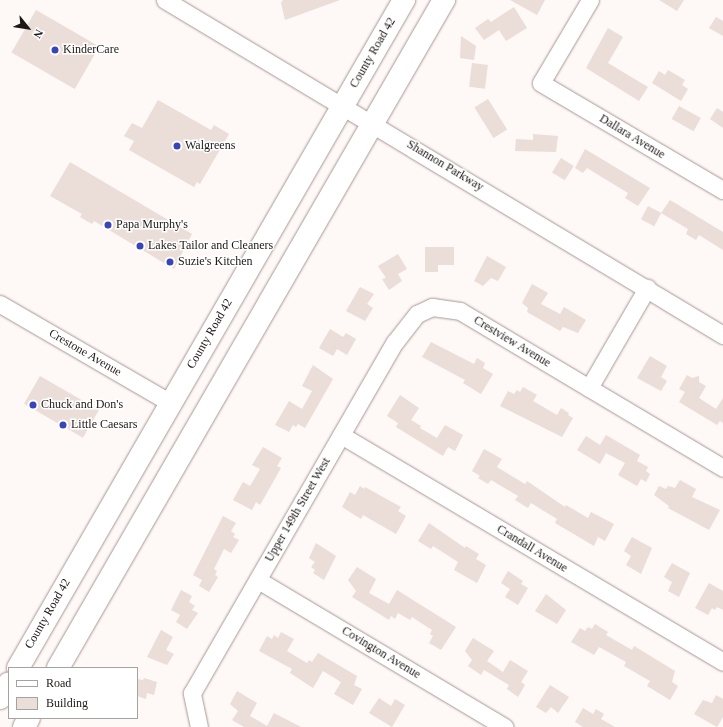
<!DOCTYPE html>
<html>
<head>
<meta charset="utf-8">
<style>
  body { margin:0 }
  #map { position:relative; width:723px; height:727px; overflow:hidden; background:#fef8f6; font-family:"Times New Roman",serif }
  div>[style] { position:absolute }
  .building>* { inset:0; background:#ebddd7; transform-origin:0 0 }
  .roads { filter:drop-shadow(0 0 1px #a69894) drop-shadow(0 0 1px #a69894) }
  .minor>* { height:17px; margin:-8.5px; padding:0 8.5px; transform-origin:8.5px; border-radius:8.5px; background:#fff }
  .highway>* { height:22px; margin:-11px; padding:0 11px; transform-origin:11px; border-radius:11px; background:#fff }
  .dots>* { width:11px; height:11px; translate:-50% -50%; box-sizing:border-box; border:2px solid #fff; border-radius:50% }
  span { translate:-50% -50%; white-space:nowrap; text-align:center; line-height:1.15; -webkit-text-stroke:3px #fff; paint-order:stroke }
  .poi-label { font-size:12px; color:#1d1816 }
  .left { translate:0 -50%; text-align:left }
  .street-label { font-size:12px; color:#1d1816 }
  .legend { position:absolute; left:8px; top:667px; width:130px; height:52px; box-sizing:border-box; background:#fff; border:1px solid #a5a3a2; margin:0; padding:5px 7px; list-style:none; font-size:12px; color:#1d1816 }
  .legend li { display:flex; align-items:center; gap:8px; height:20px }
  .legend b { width:20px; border:1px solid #a5a3a2 }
  .north { position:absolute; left:8px; top:8px; width:40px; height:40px; -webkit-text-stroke:3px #fff; paint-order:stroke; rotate:120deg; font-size:11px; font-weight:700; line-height:16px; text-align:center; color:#1d1816 }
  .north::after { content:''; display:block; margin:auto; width:14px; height:18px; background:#1d1816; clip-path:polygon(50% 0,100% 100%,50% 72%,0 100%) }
</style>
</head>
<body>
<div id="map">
  <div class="building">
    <i style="clip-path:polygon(283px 0,340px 0,285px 20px,281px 3px)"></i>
    <i style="clip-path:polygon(510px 0,545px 0,537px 15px)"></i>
    <i style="clip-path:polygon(659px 0,684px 0,677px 11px)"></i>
    <i style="clip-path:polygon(514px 7px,527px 28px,506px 41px,499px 30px,484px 40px,475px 28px,488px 19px,491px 22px)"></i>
    <i style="left:36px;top:10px;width:73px;height:49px;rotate:30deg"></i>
    <i style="clip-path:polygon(716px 17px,723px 21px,723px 36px,709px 28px)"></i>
    <i style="clip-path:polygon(608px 28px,623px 37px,608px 63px,648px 87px,639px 101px,586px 68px)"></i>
    <i style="clip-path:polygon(461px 36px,476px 46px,474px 60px,460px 58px)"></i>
    <i style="left:472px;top:63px;width:16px;height:24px;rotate:7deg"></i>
    <i style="clip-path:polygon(668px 70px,685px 80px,682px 85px,688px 89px,681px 101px,652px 83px,659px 71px,665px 75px)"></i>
    <i style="left:488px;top:99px;width:36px;height:16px;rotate:58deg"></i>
    <i style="clip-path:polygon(158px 100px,211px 130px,214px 125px,229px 134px,200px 184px,197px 182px,194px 187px,129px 150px,134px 141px,124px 136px,132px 123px,142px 128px)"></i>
    <i style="left:679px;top:106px;width:25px;height:15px;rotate:29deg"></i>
    <i style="clip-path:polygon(717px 108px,723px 112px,723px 128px,710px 119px)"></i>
    <i style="clip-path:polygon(533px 134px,558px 136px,556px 152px,515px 151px,516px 139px,533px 140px)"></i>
    <i style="clip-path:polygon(585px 149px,650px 188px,638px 206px,625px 198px,628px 193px,587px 168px,583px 173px,575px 168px)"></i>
    <i style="left:561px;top:158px;width:15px;height:17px;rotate:32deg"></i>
    <i style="clip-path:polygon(70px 162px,192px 234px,174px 269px,94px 221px,92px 224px,80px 217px,82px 214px,50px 196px)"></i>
    <i style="clip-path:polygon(670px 200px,723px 232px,723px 250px,699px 235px,696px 240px,686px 234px,688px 229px,661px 213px)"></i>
    <i style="left:648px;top:206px;width:15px;height:15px;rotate:28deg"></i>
    <i style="clip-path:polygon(425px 247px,454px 247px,454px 265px,438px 265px,438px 272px,425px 272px)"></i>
    <i style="clip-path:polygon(398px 254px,407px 269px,398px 274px,402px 281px,389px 290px,382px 279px,386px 278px,378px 266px)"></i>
    <i style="clip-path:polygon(487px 256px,506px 267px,498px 281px,491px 278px,483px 286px,474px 281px)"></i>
    <i style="clip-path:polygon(532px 284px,548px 293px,541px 304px,560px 314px,564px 307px,586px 320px,578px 333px,563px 327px,560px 331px,527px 312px,528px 308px,522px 303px)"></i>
    <i style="clip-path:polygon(360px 287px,374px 294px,367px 304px,373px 308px,365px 321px,346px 311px)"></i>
    <i style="clip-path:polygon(330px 329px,343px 337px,346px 333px,356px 339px,347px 355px,337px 349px,333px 356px,319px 348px)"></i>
    <i style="clip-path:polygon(431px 342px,474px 364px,477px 358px,485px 363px,483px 368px,493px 374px,481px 394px,463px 383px,465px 380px,422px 357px)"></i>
    <i style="clip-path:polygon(650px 356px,667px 366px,661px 377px,667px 381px,661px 391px,637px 378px)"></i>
    <i style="clip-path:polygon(313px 365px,333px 379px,305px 428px,298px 424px,296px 427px,293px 425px,289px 432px,275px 425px,289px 401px,302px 409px,312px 391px,302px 386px)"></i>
    <i style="clip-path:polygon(687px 375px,692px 378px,699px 376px,699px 382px,706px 386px,699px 398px,716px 409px,723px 398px,723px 423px,720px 421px,717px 425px,679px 402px,685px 392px,679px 389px)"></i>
    <i style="left:40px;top:376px;width:68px;height:32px;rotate:30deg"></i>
    <i style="clip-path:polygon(523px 387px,537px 395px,533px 401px,557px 415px,561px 408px,569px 413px,568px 415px,573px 418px,562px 437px,500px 406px,508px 391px,514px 394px,517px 390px,520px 392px)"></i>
    <i style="clip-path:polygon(400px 395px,419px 408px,411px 420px,421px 426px,420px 428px,437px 438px,445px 425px,463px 435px,455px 451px,448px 447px,443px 456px,396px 427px,398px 423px,387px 416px)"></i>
    <i style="clip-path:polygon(606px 435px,640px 455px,637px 461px,648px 467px,646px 471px,650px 474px,646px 482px,641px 479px,637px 486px,618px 475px,625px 463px,606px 453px,600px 464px,577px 450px,586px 436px,600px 445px)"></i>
    <i style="clip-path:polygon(263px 447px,282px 458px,277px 466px,281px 468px,260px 505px,256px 502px,252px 510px,233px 500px,243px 482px,250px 486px,260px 469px,252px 465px)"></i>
    <i style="clip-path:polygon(484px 449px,502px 459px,497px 467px,525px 484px,527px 481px,565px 507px,566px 505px,588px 518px,591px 512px,614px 524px,605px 541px,598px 537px,594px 546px,555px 523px,557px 519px,531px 503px,528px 508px,515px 500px,518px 496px,491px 480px,488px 484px,478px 478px,480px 476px,472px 471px)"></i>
    <i style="clip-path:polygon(680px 480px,696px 489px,692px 497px,720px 510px,709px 530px,668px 508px,669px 506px,654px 495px,659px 486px,666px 489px,668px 486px,675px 488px)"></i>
    <i style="clip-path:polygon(360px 486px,364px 489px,365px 487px,401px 507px,398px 511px,406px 516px,396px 534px,363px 515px,361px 519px,342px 507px,350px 492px,355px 495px)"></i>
    <i style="clip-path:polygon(223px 516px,236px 523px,231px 531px,235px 534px,233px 537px,239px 540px,231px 553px,224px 549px,214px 569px,217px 571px,215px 575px,218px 577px,209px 592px,199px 586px,202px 580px,193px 575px)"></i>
    <i style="clip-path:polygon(429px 523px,465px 548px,466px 546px,479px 554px,476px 559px,486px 565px,477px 583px,454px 570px,458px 562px,433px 546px,431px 549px,418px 541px)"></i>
    <i style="clip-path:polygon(632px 537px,652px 548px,641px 574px,626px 565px,631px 556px,624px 551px)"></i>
    <i style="clip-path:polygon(316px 543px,336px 556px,324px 580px,313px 573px,315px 570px,311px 567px,315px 562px,309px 558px)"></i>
    <i style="clip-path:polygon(672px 563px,690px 573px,679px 597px,668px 591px,672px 582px,664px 577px)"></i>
    <i style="clip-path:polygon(357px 567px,376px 579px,369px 593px,389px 604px,397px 590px,456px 627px,441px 650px,429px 643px,433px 636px,430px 634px,432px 630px,412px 617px,410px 620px,398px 613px,395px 619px,391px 616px,389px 620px,352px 597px,356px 591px,348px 580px)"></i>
    <i style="clip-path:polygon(508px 571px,523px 581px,521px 584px,528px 588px,518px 605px,505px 597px,510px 589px,501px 583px)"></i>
    <i style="clip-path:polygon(709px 583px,723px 591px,723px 610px,717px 607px,715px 610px,712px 608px,708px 615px,695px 608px)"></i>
    <i style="clip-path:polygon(181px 590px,192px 596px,189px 602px,195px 606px,192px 610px,198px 613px,187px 629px,176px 622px,180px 615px,171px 610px)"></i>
    <i style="clip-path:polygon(546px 594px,566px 610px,557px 624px,535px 611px)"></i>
    <i style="clip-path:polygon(595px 624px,608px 632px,606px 635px,632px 650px,634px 646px,675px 671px,672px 682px,678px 686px,670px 700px,647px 686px,650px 681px,624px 666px,626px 662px,599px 647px,594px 655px,571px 642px,580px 628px,585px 631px,588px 627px,592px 629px)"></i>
    <i style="clip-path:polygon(161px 630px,173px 637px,166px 650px,174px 654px,167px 665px,147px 657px)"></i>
    <i style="clip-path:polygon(281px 632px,294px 639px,287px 651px,307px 663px,309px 660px,312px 662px,318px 653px,357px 676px,354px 685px,362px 689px,353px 705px,334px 694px,341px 682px,323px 671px,313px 688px,290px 673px,292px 669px,259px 651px,267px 636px,272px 639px,274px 635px,278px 638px)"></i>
    <i style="clip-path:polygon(473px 638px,494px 651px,487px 661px,503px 672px,510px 660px,528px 671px,521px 682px,525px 685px,518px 697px,507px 689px,509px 685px,484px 670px,481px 675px,468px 666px,472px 660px,465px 651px)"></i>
    <i style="clip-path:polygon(144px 678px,157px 682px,154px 695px,147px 693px,146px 699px,137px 696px,137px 679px,143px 680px)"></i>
    <i style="clip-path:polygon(550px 685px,569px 697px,558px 713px,551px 707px,546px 713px,536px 707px)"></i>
    <i style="clip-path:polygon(237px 691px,257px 703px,250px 716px,267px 726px,274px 713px,301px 727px,244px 727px,232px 720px,238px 711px,230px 704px)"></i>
    <i style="clip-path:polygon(716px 695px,723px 699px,723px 717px,717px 727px,694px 714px,703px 700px,712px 703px)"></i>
    <i style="clip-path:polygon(379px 698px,391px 706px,395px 699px,405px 705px,392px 727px,369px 713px)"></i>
    <i style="clip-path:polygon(583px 708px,593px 714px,596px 709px,604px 714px,601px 719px,615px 727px,583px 727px,575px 722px)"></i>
  </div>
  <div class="roads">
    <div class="minor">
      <i style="left:165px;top:0;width:651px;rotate:30.98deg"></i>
      <i style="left:590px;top:0;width:96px;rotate:120.6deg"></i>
      <i style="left:541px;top:83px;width:211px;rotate:30.5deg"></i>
      <i style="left:0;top:304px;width:198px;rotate:30.1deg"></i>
      <i style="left:589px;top:388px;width:116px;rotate:-59.9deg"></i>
      <i style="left:341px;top:435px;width:444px;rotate:30.7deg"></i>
      <i style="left:258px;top:580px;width:287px;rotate:30.8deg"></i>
      <i style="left:199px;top:727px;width:35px;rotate:-102deg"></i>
      <i style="left:192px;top:693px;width:405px;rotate:-60deg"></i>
      <i style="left:395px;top:342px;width:36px;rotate:-52deg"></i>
      <i style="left:417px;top:314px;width:17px;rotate:-25deg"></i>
      <i style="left:432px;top:307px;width:28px;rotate:8deg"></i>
      <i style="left:460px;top:311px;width:306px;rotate:30.8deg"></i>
    </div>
    <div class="highway">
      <i style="left:18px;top:668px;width:772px;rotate:-59.98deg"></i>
      <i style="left:58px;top:668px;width:772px;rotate:-59.98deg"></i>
      <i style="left:0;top:698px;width:17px;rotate:-59deg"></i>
      <i style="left:24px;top:727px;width:10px;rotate:-61deg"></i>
    </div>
  </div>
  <div class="dots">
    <i style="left:55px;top:50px;background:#3845b8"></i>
    <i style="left:177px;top:146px;background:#3845b8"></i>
    <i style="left:108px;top:225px;background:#3845b8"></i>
    <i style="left:140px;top:246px;background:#3845b8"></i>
    <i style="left:170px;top:262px;background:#3845b8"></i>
    <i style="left:33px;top:405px;background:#3845b8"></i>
    <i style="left:63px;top:425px;background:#3845b8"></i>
  </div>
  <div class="poi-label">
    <span class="left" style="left:63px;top:50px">KinderCare</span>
    <span class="left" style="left:185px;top:146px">Walgreens</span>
    <span class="left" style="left:116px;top:225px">Papa Murphy's</span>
    <span class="left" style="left:148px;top:246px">Lakes Tailor and Cleaners</span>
    <span class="left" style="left:178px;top:262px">Suzie's Kitchen</span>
    <span class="left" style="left:41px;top:405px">Chuck and Don's</span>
    <span class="left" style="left:71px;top:425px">Little Caesars</span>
  </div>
  <div class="street-label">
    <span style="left:373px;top:53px;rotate:-60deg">County Road 42</span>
    <span style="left:632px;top:137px;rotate:31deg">Dallara Avenue</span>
    <span style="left:445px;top:166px;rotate:31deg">Shannon Parkway</span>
    <span style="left:210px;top:334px;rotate:-60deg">County Road 42</span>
    <span style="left:512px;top:342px;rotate:31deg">Crestview Avenue</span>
    <span style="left:85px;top:353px;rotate:30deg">Crestone Avenue</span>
    <span style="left:298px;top:510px;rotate:-60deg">Upper 149th Street West</span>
    <span style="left:532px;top:549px;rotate:31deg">Crandall Avenue</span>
    <span style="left:48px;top:614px;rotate:-60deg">County Road 42</span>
    <span style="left:381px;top:653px;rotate:31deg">Covington Avenue</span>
  </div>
  <ul class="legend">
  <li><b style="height:5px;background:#fff"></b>Road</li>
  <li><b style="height:11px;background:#ebddd7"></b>Building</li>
  </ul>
  <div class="north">N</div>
</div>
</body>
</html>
